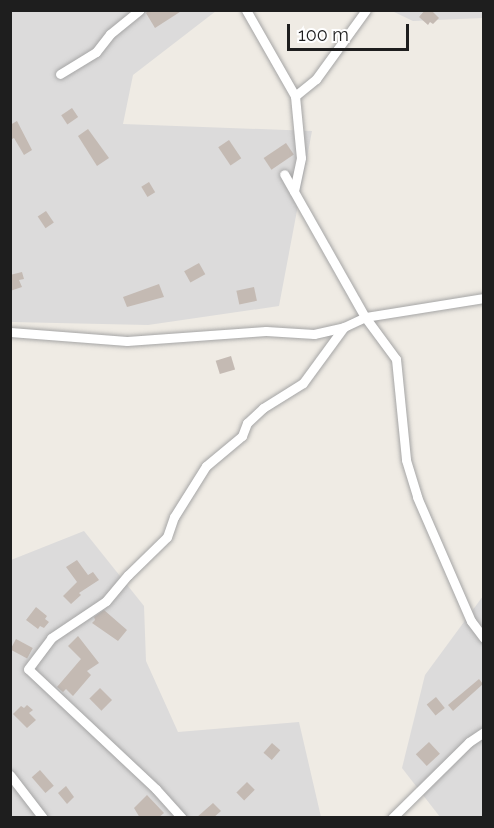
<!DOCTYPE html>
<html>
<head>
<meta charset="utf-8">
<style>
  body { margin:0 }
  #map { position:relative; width:494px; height:828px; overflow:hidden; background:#efebe4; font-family:Raleway,sans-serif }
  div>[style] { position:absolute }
  .residential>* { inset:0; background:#dcdbdb }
  .building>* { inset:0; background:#c4bab3; transform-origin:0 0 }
  .roads { filter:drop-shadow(0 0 2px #a5a5a5) drop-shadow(0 0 2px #a5a5a5) }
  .street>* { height:9px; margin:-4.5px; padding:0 4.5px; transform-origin:4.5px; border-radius:4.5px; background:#fff }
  span { translate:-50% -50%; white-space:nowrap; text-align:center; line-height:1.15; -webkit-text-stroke:4.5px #fff; paint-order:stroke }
  .frame { position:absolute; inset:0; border:12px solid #1e1e1e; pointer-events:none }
  .scale { position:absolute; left:287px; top:24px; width:122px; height:27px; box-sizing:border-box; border:3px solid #1e1e1e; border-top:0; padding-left:8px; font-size:18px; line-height:21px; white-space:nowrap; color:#1e1e1e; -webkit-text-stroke:4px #fff; paint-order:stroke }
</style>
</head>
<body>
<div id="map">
  <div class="residential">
    <i style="clip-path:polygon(11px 11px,216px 11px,133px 75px,123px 124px,312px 131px,279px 306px,148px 325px,11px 322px)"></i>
    <i style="clip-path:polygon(392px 11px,483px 11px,483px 18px,413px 21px)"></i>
    <i style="clip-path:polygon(84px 531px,144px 606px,146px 661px,178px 732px,299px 722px,321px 817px,11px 818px,11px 560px)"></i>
    <i style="clip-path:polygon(483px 596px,483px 817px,440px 817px,402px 768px,425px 675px)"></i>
  </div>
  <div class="building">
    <i style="clip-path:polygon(149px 10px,183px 10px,155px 28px,146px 13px)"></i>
    <i style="clip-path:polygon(425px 10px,431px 10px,439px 18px,433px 24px,430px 22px,428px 25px,419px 17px)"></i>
    <i style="left:72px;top:108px;width:11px;height:13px;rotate:56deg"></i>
    <i style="clip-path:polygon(17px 121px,32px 150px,24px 155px,14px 138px,10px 140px,10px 125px)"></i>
    <i style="clip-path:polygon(88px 129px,109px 158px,97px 166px,78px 136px)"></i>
    <i style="left:229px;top:140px;width:22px;height:13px;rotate:56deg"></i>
    <i style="left:286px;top:143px;width:14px;height:27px;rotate:56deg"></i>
    <i style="left:149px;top:182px;width:12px;height:9px;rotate:59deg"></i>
    <i style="left:46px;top:211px;width:14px;height:10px;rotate:56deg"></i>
    <i style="left:199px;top:263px;width:13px;height:17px;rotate:61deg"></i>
    <i style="clip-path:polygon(22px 272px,24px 279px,19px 280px,22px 287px,10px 291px,10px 275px)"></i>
    <i style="clip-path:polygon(159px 284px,164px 297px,127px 307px,123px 297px)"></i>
    <i style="left:254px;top:287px;width:14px;height:18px;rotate:78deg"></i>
    <i style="left:231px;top:356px;width:14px;height:16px;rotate:73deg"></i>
    <i style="clip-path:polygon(77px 560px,88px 575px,93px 572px,99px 580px,79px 593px,81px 595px,71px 604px,63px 596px,77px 582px,66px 567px)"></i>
    <i style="clip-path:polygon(36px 607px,47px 616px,45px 619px,49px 622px,44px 628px,40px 626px,38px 629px,26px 620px)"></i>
    <i style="clip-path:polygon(104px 610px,127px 630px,118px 641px,92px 623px,95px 620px,94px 617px)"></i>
    <i style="clip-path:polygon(78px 636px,99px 663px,87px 671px,91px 675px,73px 696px,66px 689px,63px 692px,57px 687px,81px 659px,68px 646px)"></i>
    <i style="left:16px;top:639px;width:19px;height:12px;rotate:28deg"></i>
    <i style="clip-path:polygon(479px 679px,483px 684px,453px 711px,448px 705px)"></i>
    <i style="left:100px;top:688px;width:17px;height:15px;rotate:45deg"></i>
    <i style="left:436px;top:697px;width:14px;height:12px;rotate:51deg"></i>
    <i style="clip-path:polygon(27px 705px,33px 710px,29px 713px,36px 720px,27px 728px,13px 714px,21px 706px,24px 708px)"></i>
    <i style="left:429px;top:742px;width:16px;height:18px;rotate:47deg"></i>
    <i style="left:272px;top:743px;width:11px;height:13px;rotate:41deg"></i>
    <i style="left:40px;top:770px;width:21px;height:11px;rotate:49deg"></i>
    <i style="left:247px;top:782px;width:11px;height:15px;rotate:45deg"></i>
    <i style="clip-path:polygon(66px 786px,74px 797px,67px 804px,58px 793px)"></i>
    <i style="clip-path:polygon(147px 795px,164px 813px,158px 818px,140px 818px,134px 808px)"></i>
    <i style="clip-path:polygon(213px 803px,221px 811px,213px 818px,196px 818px)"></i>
  </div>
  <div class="roads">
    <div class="street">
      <i style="left:246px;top:10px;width:99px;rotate:60.3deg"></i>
      <i style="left:295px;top:96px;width:62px;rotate:84.5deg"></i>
      <i style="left:301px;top:158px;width:34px;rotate:102deg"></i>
      <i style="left:60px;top:74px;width:42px;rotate:-31.4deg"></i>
      <i style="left:96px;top:52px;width:23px;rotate:-52deg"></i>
      <i style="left:110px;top:34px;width:38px;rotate:-39deg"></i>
      <i style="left:295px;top:96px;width:27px;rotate:-39deg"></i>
      <i style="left:316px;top:79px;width:85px;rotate:-54.1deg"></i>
      <i style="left:484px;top:298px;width:121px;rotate:170.9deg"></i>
      <i style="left:365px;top:317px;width:52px;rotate:53.6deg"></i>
      <i style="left:396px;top:359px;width:101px;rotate:84.3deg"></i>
      <i style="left:406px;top:460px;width:39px;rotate:73deg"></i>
      <i style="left:417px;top:497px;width:135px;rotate:66.5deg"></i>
      <i style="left:471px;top:621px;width:21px;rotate:53deg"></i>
      <i style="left:10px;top:332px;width:117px;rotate:4.4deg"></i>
      <i style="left:127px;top:341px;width:139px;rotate:-4.1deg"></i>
      <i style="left:266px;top:331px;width:48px;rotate:3.6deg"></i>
      <i style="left:314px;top:334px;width:31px;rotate:-13deg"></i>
      <i style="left:344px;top:327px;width:23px;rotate:-25deg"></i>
      <i style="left:365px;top:317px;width:164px;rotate:-119.5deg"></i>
      <i style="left:10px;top:775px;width:54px;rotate:52.5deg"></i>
      <i style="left:182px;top:818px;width:39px;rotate:-132deg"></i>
      <i style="left:156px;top:789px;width:175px;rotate:-136.8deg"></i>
      <i style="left:28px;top:669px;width:39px;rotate:-53deg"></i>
      <i style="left:51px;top:638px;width:66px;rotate:-33.9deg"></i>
      <i style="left:106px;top:601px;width:34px;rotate:-50deg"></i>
      <i style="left:128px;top:575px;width:54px;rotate:-44.3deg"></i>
      <i style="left:167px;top:537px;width:21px;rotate:-71deg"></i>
      <i style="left:174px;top:517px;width:60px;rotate:-57.9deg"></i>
      <i style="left:206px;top:466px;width:47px;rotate:-39.8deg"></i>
      <i style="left:242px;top:436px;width:14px;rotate:-69deg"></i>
      <i style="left:247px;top:423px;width:22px;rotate:-43deg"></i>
      <i style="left:263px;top:408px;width:47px;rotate:-32deg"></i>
      <i style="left:303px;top:383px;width:69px;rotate:-53.8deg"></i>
      <i style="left:392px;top:818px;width:108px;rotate:-44.6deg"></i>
      <i style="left:469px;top:742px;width:18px;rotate:-34deg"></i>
    </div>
  </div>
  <div class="frame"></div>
  <div class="scale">100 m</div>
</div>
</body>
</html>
